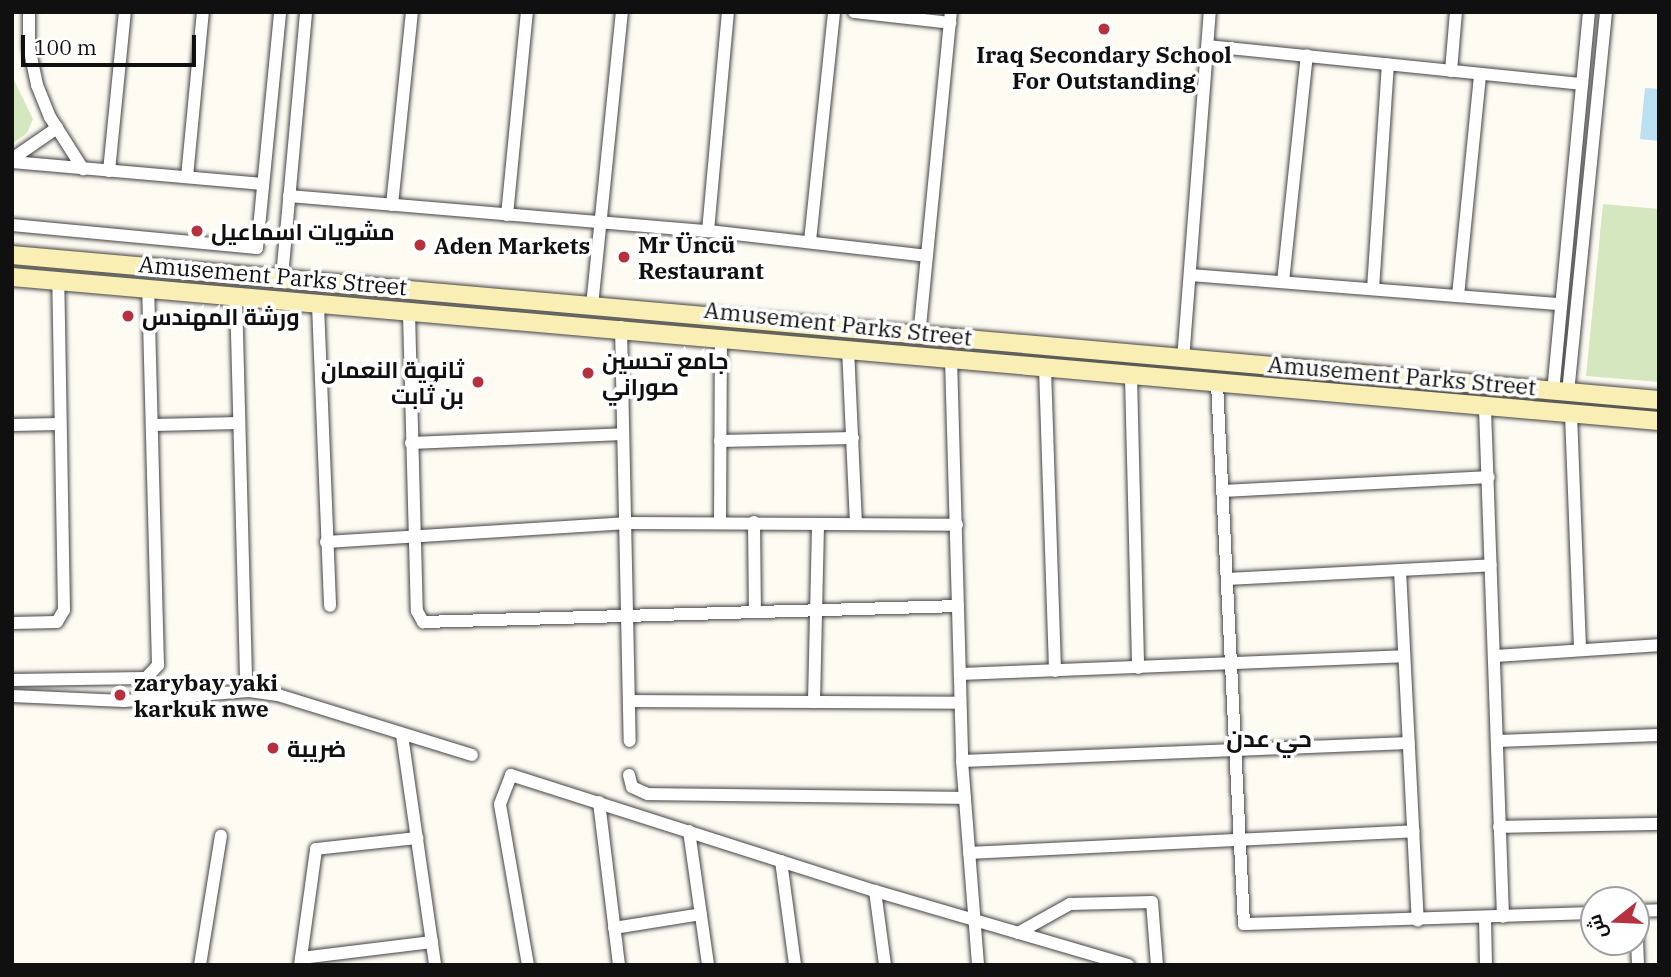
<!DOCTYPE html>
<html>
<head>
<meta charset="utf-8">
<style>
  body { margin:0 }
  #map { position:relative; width:1671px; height:977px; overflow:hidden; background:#fefbf3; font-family:"IBM Plex Serif",Cairo,serif }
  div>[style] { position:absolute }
  .green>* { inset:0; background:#d5e7be }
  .water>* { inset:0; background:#bbe0f2 }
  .roads { filter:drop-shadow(0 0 2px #434343) drop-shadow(0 0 2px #434343) }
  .street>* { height:12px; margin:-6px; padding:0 6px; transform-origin:6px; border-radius:6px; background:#fff }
  .secondary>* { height:18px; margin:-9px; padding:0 9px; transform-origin:9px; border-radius:9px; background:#f9eeb3 }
  .dots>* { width:19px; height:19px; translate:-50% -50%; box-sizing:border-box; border:4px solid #fff; border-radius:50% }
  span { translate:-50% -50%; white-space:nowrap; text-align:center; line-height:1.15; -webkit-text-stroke:7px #fff; paint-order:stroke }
  .poi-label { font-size:23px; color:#101010; font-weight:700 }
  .left { translate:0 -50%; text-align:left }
  .right { translate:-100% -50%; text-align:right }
  .street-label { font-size:23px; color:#101010 }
  .neighbourhood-label { font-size:24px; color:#101010; font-weight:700 }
  .frame { position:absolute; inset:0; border:14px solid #101010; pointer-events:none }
  .north { position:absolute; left:1580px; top:886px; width:70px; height:70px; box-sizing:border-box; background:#fff; border:2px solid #9f9f9f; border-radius:50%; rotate:252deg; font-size:19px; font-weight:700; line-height:28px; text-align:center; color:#101010 }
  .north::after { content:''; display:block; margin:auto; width:24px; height:32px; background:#b6313d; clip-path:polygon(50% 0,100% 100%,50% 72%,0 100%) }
  .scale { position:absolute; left:21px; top:35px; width:175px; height:32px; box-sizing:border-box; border:4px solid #101010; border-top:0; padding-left:9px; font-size:21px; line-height:24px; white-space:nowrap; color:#101010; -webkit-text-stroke:5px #fff; paint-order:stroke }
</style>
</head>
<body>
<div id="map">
  <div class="green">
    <i style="clip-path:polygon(12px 76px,33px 119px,27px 133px,12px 144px)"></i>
    <i style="clip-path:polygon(1603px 204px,1659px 209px,1659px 382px,1586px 376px)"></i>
  </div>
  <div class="water">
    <i style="clip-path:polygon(1645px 88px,1659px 89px,1659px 141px,1640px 139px)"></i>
  </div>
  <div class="roads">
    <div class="street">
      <i style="left:29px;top:12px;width:35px;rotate:90deg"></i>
      <i style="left:29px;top:47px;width:39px;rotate:78deg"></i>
      <i style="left:37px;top:85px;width:35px;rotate:68deg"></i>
      <i style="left:50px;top:117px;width:62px;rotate:57.6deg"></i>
      <i style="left:854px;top:12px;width:97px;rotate:6.5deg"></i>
      <i style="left:1208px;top:46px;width:376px;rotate:5.8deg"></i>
      <i style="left:1451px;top:71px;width:59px;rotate:-85.2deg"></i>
      <i style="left:12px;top:159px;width:55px;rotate:-34.6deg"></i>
      <i style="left:12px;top:162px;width:252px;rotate:5deg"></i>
      <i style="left:109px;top:171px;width:160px;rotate:-84.3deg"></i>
      <i style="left:187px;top:177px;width:166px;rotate:-84.5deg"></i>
      <i style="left:289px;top:196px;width:420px;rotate:4.8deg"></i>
      <i style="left:708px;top:231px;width:220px;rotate:6.5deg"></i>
      <i style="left:392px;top:205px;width:194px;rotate:-84.1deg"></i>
      <i style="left:507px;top:215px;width:204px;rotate:-84.4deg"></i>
      <i style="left:12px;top:225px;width:246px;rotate:5.4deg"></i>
      <i style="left:257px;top:248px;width:237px;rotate:-84.4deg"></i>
      <i style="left:708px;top:231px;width:220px;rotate:-84.8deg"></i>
      <i style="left:810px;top:241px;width:230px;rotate:-84deg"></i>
      <i style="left:1190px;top:275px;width:372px;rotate:4.5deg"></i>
      <i style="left:282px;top:277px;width:266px;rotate:-84.8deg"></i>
      <i style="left:1283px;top:282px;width:228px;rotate:-84deg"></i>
      <i style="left:1373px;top:289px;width:225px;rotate:-86.2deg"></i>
      <i style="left:236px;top:295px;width:381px;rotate:88.5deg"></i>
      <i style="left:1458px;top:296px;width:223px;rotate:-84.3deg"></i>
      <i style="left:318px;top:305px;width:301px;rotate:87.7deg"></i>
      <i style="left:592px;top:306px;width:296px;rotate:-84.2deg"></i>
      <i style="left:409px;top:313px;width:298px;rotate:88.5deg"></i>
      <i style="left:417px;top:611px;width:13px;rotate:61deg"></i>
      <i style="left:423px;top:622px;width:535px;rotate:-1.71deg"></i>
      <i style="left:621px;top:327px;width:414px;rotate:88.8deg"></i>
      <i style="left:919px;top:337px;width:327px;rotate:-84.4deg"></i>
      <i style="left:848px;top:348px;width:176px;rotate:87.4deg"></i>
      <i style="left:951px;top:358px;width:403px;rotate:88.4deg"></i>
      <i style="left:962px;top:761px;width:205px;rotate:85.5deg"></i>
      <i style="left:1183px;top:360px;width:349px;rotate:-85.6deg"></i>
      <i style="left:1045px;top:368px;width:303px;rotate:88.1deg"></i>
      <i style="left:1131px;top:376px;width:292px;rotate:88.6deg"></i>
      <i style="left:1217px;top:384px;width:541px;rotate:87.14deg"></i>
      <i style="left:1244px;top:924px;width:350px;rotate:-1.8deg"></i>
      <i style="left:1553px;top:392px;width:382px;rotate:-84.6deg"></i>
      <i style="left:1568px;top:393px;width:383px;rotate:-84.3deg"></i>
      <i style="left:1485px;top:409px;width:508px;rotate:87.97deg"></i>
      <i style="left:1571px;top:414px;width:236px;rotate:87.8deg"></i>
      <i style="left:12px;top:425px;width:47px;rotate:-1.2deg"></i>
      <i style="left:154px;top:425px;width:85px;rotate:-1.3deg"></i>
      <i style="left:720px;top:441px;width:133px;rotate:-1.3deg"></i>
      <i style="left:411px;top:443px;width:212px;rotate:-2.4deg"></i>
      <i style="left:1224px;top:491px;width:265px;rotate:-3deg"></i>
      <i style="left:720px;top:521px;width:184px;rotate:-89.7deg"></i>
      <i style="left:754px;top:522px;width:90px;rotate:89.4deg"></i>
      <i style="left:326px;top:542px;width:299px;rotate:-3.6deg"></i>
      <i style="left:624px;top:523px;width:333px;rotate:0.3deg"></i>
      <i style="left:1400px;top:570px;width:351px;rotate:87.1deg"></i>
      <i style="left:1228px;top:579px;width:263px;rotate:-3deg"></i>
      <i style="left:12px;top:623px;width:45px;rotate:-1.3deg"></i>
      <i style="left:57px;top:622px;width:14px;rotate:-60deg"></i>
      <i style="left:64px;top:610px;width:330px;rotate:-91deg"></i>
      <i style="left:1494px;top:656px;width:165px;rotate:-3.8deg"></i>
      <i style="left:960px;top:674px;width:444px;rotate:-2.3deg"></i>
      <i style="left:12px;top:680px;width:134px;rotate:-0.9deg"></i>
      <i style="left:146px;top:678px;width:18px;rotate:-47deg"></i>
      <i style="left:158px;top:665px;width:377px;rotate:-91.5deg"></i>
      <i style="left:12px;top:696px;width:112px;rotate:2.6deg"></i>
      <i style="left:124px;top:701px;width:125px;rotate:-4.6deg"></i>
      <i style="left:249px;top:691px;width:29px;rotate:8deg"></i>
      <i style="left:278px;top:695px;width:203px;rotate:17.2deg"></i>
      <i style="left:630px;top:701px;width:330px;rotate:0.3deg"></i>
      <i style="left:814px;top:702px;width:177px;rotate:-88.7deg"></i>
      <i style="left:402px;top:735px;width:232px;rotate:81.8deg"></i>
      <i style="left:1497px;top:741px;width:162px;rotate:-2.1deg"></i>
      <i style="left:962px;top:761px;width:447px;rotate:-2.3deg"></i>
      <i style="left:629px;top:775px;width:12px;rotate:76deg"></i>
      <i style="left:632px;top:787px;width:17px;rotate:24deg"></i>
      <i style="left:648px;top:794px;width:317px;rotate:0.7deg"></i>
      <i style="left:599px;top:802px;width:164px;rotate:83deg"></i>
      <i style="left:1499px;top:827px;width:160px;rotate:-1.1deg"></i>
      <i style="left:689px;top:831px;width:135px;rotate:81.9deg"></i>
      <i style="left:969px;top:853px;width:445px;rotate:-2.8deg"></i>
      <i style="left:781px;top:861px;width:105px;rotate:82.3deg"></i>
      <i style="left:875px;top:891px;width:75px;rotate:82.3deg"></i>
      <i style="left:1485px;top:918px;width:47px;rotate:88.8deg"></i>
      <i style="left:614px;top:928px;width:88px;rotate:-9.1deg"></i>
      <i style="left:1018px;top:933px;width:60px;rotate:-29.1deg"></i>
      <i style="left:1070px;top:904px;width:82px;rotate:-1.4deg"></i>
      <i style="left:1152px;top:902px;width:63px;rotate:85.5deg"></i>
      <i style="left:301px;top:958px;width:132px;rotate:-7deg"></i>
      <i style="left:200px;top:965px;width:131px;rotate:-80.8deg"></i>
      <i style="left:300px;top:965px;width:117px;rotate:-82.1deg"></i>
      <i style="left:316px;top:849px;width:102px;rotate:-6.2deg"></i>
      <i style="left:528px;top:965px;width:163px;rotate:-99.9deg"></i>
      <i style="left:500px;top:804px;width:31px;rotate:-69deg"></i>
      <i style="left:511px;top:775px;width:382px;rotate:17.7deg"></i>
      <i style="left:875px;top:891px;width:264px;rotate:16.3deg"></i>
      <i style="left:1638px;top:965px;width:54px;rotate:-92.1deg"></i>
      <i style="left:1636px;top:911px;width:23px;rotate:-2deg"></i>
    </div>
    <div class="secondary">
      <i style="left:12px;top:255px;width:1653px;rotate:5.03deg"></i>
      <i style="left:12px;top:277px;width:1653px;rotate:5deg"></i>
    </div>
  </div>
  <div class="dots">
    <i style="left:1104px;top:29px;background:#b6313d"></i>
    <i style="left:197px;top:231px;background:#b6313d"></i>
    <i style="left:420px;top:245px;background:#b6313d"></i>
    <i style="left:624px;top:257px;background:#b6313d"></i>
    <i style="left:128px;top:316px;background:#b6313d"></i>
    <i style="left:588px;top:373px;background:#b6313d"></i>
    <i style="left:478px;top:382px;background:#b6313d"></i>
    <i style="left:120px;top:695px;background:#b6313d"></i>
    <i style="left:273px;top:748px;background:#b6313d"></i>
  </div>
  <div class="poi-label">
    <span style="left:1104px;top:67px">Iraq Secondary School<br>For Outstanding</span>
    <span class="left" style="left:211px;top:231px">مشويات اسماعيل</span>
    <span class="left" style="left:638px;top:257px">Mr Üncü<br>Restaurant</span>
    <span class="left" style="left:434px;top:245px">Aden Markets</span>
    <span class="left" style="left:142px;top:316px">ورشة المهندس</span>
    <span class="left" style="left:602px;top:373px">جامع تحسين<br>صوراني</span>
    <span class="right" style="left:464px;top:382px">ثانوية النعمان<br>بن ثابت</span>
    <span class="left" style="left:134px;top:695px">zarybay yaki<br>karkuk nwe</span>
    <span class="left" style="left:287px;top:748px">ضريبة</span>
  </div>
  <div class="street-label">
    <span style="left:273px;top:275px;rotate:5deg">Amusement Parks Street</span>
    <span style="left:838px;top:323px;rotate:6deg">Amusement Parks Street</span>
    <span style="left:1402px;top:375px;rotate:5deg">Amusement Parks Street</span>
  </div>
  <div class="neighbourhood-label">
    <span style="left:1269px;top:739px">حي عدن</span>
  </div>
  <div class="frame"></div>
  <div class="north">ش</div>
  <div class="scale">100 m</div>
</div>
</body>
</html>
